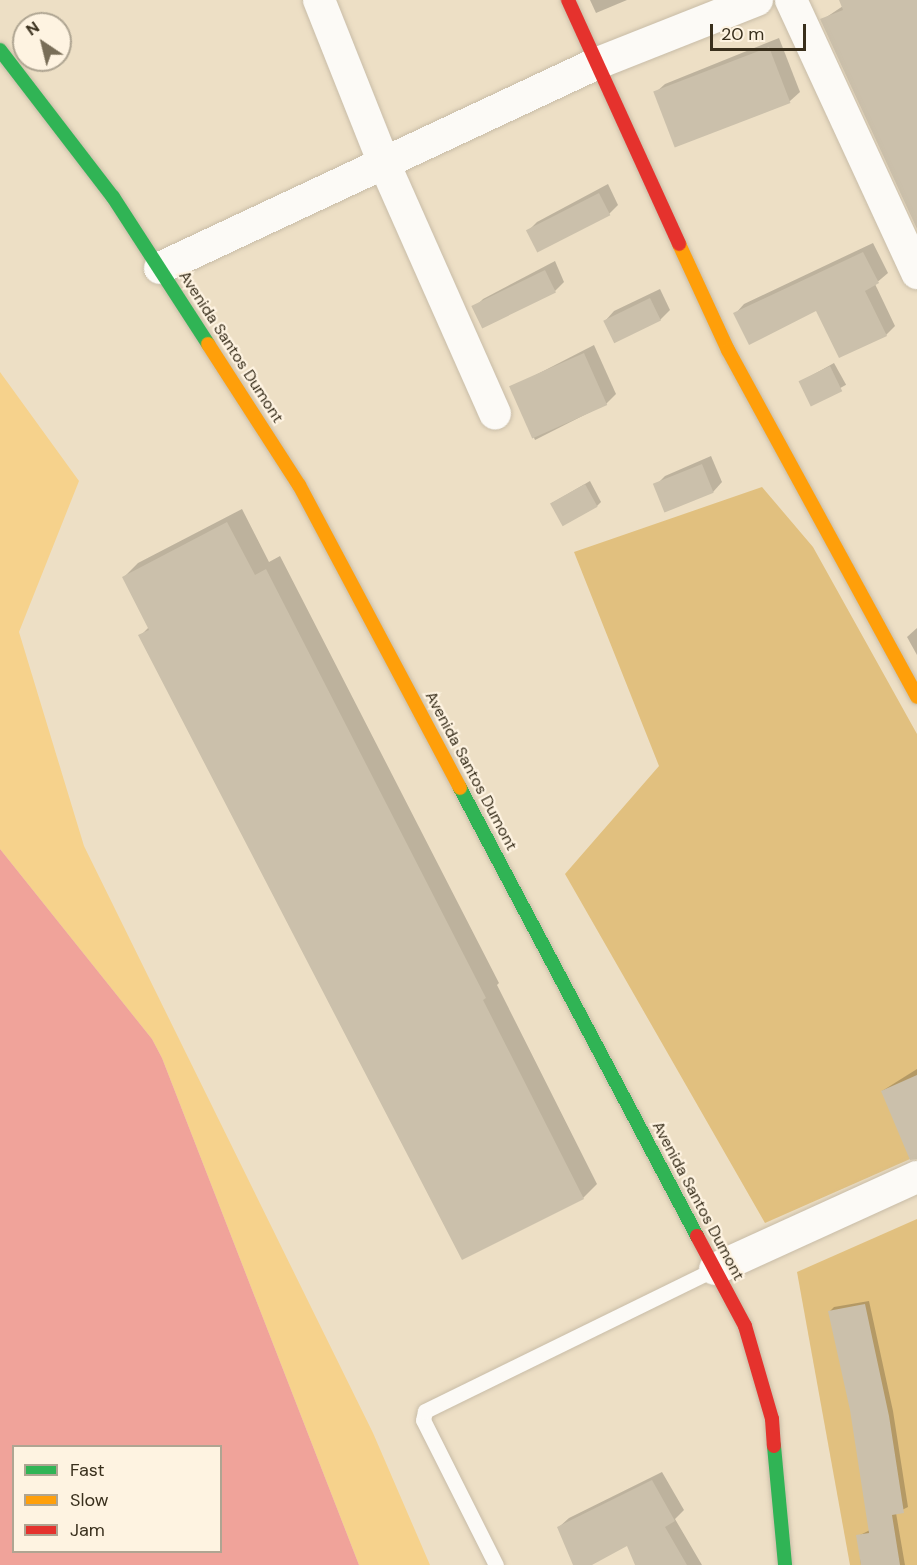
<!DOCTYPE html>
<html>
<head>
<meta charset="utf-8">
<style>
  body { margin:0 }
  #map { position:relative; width:917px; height:1565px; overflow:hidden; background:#eddfc5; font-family:"DM Sans",sans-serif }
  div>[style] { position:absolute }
  .green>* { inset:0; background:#f6d28c }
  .forest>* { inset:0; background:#e1c07f }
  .water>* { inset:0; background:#f0a39a }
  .shadow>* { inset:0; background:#0003; transform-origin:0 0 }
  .building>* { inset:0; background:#cbc0ab; transform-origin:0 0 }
  .roads { filter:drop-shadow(0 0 2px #c8bca7) drop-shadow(0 0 2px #c8bca7) }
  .lane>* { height:15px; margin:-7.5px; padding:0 7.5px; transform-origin:7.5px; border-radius:7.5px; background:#fcfaf6 }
  .street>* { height:32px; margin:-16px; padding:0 16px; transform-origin:16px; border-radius:16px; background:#fcfaf6 }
  .fast>* { height:14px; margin:-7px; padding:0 7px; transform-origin:7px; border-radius:7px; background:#30b455 }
  .slow>* { height:14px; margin:-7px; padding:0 7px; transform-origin:7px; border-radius:7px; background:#ff9f0a }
  .jam>* { height:14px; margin:-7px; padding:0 7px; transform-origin:7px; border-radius:7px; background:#e5322d }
  span { translate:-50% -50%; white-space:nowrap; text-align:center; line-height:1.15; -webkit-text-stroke:4.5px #fef3e1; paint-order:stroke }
  .street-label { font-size:16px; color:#392f1c }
  .legend { position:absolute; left:12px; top:1445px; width:210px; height:108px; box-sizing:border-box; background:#fef3e1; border:2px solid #afa592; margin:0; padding:8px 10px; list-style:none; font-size:18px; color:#392f1c }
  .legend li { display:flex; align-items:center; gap:12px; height:30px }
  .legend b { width:30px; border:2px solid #afa592 }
  .north { position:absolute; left:12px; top:12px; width:60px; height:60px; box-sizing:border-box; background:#fef3e1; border:2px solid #afa592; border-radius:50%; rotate:325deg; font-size:16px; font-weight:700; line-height:24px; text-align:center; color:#392f1c }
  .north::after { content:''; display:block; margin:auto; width:21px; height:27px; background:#786d57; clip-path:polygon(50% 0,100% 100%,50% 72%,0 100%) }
  .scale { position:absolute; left:710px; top:24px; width:96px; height:27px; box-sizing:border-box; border:3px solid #392f1c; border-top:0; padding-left:8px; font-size:18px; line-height:21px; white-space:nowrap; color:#392f1c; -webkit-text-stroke:4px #fef3e1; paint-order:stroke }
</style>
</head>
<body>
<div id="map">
  <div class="green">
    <i style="clip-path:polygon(0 372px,79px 481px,19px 632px,84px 846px,373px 1433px,430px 1565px,359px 1565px,162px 1058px,152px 1039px,0 849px)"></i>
  </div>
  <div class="forest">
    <i style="clip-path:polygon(762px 487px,813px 547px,917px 734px,917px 1156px,765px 1223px,565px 874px,659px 766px,574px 552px)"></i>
    <i style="clip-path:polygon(917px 1219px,917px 1565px,850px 1565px,797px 1272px)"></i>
  </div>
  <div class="water">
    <i style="clip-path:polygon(evenodd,0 849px,152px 1039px,162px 1058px,359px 1565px,0 1565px,0 849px,14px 1446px,220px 1446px,220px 1552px,14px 1552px,14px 1446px)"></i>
  </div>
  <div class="shadow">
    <i style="clip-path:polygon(590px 0,627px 0,596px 13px)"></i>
    <i style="clip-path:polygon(840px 0,917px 0,917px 226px,822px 20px,843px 6px)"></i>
    <i style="clip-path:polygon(779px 38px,800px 92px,790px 101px,655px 93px,665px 84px)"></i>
    <i style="clip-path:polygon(608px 184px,618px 205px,609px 214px,528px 231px,537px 222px)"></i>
    <i style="clip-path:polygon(873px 243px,888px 273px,875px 284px,895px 326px,886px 335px,817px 309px,735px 314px,744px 304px)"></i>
    <i style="clip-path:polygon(555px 261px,564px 282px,555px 291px,474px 308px,483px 299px)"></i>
    <i style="clip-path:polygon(660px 289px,670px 310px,660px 320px,605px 321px,614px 311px)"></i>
    <i style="clip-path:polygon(594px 345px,616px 394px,606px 404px,535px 440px,513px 392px,522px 382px)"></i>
    <i style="left:834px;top:363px;width:25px;height:39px;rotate:61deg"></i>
    <i style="clip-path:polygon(711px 456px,722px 482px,713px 492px,655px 486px,665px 476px)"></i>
    <i style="clip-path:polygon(590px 481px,601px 502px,597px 506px,552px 503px)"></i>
    <i style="clip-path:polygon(242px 509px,269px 562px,280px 556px,499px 983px,497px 985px,597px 1184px,583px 1198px,140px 636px,149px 627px,124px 577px,138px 563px)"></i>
    <i style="clip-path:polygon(917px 628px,917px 655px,907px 637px)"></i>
    <i style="clip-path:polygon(917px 1069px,917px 1138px,882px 1091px)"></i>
    <i style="clip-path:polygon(869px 1301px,893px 1411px,908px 1507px,896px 1513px,905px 1565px,861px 1565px,858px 1536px,870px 1530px,852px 1410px,829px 1312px,834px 1307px)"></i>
    <i style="clip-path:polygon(662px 1472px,684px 1510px,675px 1519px,702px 1565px,637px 1565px,628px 1544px,589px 1565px,575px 1565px,559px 1527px,569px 1518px)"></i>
  </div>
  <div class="building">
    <i style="clip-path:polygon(839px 0,917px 0,917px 229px,820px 19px,843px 10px)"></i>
    <i style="left:769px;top:47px;width:60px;height:124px;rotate:69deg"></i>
    <i style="left:599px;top:193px;width:25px;height:82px;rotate:63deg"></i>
    <i style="clip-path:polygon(863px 252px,879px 283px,865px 291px,887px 336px,839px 358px,816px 311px,749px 345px,733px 313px)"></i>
    <i style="left:545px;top:270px;width:25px;height:82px;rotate:64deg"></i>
    <i style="left:650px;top:298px;width:25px;height:52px;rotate:64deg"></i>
    <i style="left:584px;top:353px;width:57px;height:82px;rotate:66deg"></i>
    <i style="left:830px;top:366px;width:28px;height:35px;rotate:64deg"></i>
    <i style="left:702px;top:464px;width:31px;height:53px;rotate:68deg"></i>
    <i style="left:585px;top:484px;width:26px;height:40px;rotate:61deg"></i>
    <i style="clip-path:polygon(227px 522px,255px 575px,266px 569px,486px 998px,483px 1000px,584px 1199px,462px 1260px,138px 635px,149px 630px,122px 577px)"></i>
    <i style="clip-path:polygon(917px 1075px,917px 1159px,910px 1160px,881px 1091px)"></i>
    <i style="clip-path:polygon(865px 1304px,889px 1416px,904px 1513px,892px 1515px,900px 1565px,861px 1565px,856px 1535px,869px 1533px,850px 1410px,828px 1311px)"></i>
    <i style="clip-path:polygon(652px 1480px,675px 1521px,665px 1527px,687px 1565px,635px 1565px,627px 1546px,592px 1565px,573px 1565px,557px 1527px)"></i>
  </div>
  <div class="roads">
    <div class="lane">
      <i style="left:496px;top:1565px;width:162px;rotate:-116.7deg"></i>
      <i style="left:423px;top:1420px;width:9px;rotate:-77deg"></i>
      <i style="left:425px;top:1411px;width:323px;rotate:-26.1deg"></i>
    </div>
    <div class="street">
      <i style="left:319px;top:0;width:175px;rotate:68.3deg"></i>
      <i style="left:384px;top:163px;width:274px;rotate:66.1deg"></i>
      <i style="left:791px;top:0;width:301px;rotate:65.2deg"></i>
      <i style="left:160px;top:268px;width:484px;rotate:-25.1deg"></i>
      <i style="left:598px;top:63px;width:171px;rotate:-21.6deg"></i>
      <i style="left:715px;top:1269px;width:222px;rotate:-24.5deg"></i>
    </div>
    <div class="fast">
      <i style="left:0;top:50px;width:185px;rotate:52.5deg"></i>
      <i style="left:113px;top:197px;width:175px;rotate:57.1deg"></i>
      <i style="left:460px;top:788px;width:507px;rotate:62.12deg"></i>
      <i style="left:774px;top:1446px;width:120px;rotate:84.7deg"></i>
    </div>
    <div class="slow">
      <i style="left:679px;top:244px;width:117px;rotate:65.2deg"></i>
      <i style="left:728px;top:350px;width:395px;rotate:61.4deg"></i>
      <i style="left:208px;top:344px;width:168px;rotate:57.2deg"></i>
      <i style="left:299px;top:485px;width:343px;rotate:62deg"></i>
    </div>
    <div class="jam">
      <i style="left:568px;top:0;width:268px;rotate:65.5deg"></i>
      <i style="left:697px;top:1236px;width:102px;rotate:61.9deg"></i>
      <i style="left:745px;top:1326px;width:97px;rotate:73.8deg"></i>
      <i style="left:772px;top:1419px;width:27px;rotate:86deg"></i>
    </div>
  </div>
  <div class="street-label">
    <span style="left:231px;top:347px;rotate:57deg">Avenida Santos Dumont</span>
    <span style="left:471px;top:771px;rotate:62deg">Avenida Santos Dumont</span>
    <span style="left:698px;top:1201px;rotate:62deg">Avenida Santos Dumont</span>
  </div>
  <ul class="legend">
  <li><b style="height:8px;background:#30b455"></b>Fast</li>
  <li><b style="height:8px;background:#ff9f0a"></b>Slow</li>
  <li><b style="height:8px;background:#e5322d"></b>Jam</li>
  </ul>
  <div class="north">N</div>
  <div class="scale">20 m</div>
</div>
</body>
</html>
